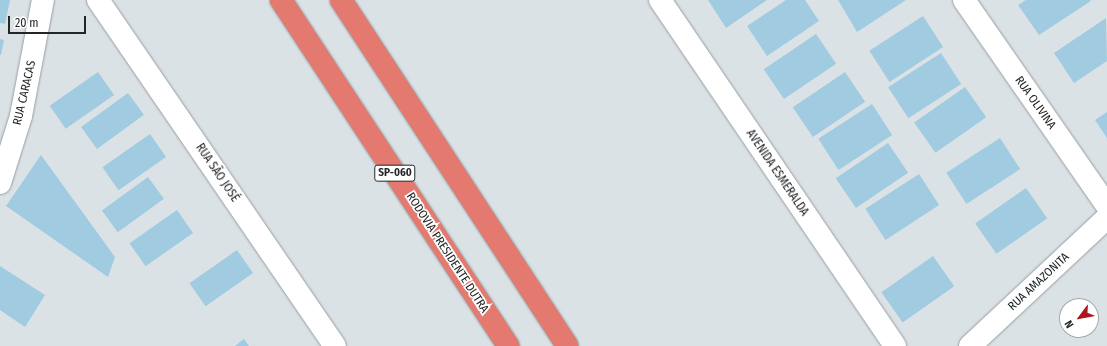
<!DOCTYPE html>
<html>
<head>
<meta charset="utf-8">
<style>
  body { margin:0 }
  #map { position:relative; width:1107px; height:346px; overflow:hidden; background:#dbe2e6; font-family:"Fira Sans Condensed",sans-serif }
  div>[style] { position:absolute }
  .building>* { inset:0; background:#a0cbe0; transform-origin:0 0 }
  .roads { filter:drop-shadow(0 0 1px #989ea2) drop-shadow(0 0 1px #989ea2) }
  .street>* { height:22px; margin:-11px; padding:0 11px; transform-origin:11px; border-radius:11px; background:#fff }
  .highway>* { height:22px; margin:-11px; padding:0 11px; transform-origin:11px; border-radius:11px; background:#e4796f }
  span { translate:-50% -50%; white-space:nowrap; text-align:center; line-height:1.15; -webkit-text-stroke:3.5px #fff; paint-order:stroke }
  .shield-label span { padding:1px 3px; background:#fff; border:1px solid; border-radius:3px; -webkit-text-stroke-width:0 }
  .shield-label { font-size:11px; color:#232627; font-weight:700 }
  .street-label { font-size:12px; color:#232627 }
  .north { position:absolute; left:1059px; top:298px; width:40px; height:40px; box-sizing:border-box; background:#fff; border:1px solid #a7a8a9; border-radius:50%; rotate:238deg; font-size:11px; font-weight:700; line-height:16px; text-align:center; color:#232627 }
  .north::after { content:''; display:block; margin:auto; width:14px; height:18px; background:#ab181d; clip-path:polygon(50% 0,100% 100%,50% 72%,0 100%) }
  .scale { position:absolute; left:8px; top:16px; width:78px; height:18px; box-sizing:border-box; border:2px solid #232627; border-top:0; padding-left:5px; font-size:12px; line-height:14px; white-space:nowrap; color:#232627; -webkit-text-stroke:3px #fff; paint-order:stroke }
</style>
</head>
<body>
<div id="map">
  <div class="building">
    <i style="clip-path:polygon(0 0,10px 0,5px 24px,0 23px)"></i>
    <i style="clip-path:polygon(708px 0,767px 0,726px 28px)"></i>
    <i style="clip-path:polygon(786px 0,805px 0,819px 21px,767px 56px,747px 26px)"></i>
    <i style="clip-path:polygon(838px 0,906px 0,857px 32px)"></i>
    <i style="clip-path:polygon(1026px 0,1090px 0,1091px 1px,1039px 35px,1018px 5px)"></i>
    <i style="left:923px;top:16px;width:37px;height:64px;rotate:57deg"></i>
    <i style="clip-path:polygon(1106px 18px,1107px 61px,1074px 83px,1054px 53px)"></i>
    <i style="left:816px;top:34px;width:36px;height:63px;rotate:56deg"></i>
    <i style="clip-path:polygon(0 39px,4px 40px,1px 55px,0 55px)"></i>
    <i style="left:941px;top:53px;width:37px;height:63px;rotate:57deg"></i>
    <i style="left:98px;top:72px;width:28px;height:59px;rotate:55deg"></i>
    <i style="left:845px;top:72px;width:36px;height:63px;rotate:56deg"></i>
    <i style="left:965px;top:87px;width:37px;height:62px;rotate:55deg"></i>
    <i style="left:128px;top:93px;width:27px;height:58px;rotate:54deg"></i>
    <i style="left:872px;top:104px;width:37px;height:64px;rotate:57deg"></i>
    <i style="clip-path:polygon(1107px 112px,1107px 138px,1095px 120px)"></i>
    <i style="left:150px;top:134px;width:28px;height:58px;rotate:55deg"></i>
    <i style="left:1000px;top:138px;width:37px;height:64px;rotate:57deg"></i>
    <i style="left:888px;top:143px;width:36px;height:63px;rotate:56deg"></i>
    <i style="clip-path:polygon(41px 155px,115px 257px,108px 277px,6px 206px)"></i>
    <i style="left:919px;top:174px;width:37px;height:64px;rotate:57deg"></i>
    <i style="left:148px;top:177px;width:27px;height:57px;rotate:54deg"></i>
    <i style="left:1026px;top:188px;width:37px;height:62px;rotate:55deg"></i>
    <i style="left:177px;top:210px;width:28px;height:58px;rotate:55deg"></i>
    <i style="left:237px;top:250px;width:28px;height:58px;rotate:55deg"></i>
    <i style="left:933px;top:256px;width:37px;height:63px;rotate:55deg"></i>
    <i style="clip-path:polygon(0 266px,45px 295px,25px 327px,0 310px)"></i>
    <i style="clip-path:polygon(244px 339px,249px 346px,235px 346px)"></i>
  </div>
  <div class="roads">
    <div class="street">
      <i style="left:98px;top:0;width:419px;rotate:55.6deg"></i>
      <i style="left:660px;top:0;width:418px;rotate:55.8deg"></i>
      <i style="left:964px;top:0;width:251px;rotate:55.2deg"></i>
      <i style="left:0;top:183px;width:70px;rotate:-72.6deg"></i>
      <i style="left:21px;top:116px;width:118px;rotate:-79.3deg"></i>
      <i style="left:970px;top:346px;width:187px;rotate:-43.1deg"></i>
    </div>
    <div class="highway">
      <i style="left:281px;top:0;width:414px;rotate:56.7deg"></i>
      <i style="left:341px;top:0;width:413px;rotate:56.8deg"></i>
    </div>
  </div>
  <div class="shield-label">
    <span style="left:395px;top:173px">SP-060</span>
  </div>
  <div class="street-label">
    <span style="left:25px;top:93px;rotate:-77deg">RUA CARACAS</span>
    <span style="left:1035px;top:103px;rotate:55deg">RUA OLIVINA</span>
    <span style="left:217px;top:173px;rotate:56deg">RUA SÃO JOSÉ</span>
    <span style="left:777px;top:173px;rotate:56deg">AVENIDA ESMERALDA</span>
    <span style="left:447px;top:253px;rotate:57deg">RODOVIA PRESIDENTE DUTRA</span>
    <span style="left:1039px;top:282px;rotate:-43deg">RUA AMAZONITA</span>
  </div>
  <div class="north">N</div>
  <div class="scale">20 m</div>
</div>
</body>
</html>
